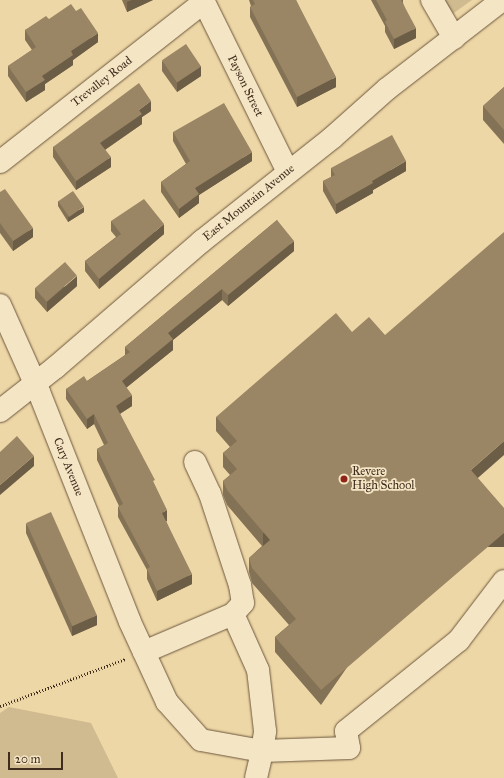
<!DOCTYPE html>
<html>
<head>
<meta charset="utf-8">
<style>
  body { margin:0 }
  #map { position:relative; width:504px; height:778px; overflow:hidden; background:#eed7a6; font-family:"IM FELL Great Primer",serif }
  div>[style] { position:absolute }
  .green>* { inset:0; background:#d0ba8f }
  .path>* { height:2.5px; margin-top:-1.25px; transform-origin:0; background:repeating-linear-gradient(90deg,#402c1c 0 1px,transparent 0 3px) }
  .roads { filter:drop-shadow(0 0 1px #6c573e) drop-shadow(0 0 1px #6c573e) }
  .minor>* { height:22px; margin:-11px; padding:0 11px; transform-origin:11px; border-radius:11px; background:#f4e5c5 }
  .wall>* { inset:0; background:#847256 }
  .shaded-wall>* { inset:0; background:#6c5d46; transform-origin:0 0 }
  .building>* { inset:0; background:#9a8564; transform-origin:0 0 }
  .dots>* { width:11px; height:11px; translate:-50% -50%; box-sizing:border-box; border:2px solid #f4e5c5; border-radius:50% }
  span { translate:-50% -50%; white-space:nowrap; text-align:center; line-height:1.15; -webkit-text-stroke:3.5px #f4e5c5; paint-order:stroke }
  .street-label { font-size:12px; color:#402c1c }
  .poi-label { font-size:12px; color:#402c1c }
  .left { translate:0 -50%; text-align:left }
  .scale { position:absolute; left:8px; top:752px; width:55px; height:18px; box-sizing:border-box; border:2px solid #402c1c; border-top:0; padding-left:5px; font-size:12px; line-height:14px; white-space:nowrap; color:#402c1c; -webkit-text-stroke:3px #f4e5c5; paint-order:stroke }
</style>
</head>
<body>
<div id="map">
  <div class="green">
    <i style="clip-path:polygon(442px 0,472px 0,451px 15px)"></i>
    <i style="clip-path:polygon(9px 707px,91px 723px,118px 778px,0 778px,0 713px)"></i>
  </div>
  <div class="path">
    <i style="left:0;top:706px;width:134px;rotate:-20.6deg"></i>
  </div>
  <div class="roads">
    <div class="minor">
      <i style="left:203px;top:0;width:192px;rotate:63.7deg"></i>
      <i style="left:432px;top:0;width:44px;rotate:59.9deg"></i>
      <i style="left:0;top:162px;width:259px;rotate:-38.1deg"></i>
      <i style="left:0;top:305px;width:95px;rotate:65.9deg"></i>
      <i style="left:39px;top:392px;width:247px;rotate:68.4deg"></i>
      <i style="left:130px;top:622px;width:88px;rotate:65.2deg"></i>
      <i style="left:167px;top:702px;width:51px;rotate:48.2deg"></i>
      <i style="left:201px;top:740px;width:62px;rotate:10.2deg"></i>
      <i style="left:262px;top:751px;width:20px;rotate:-81deg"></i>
      <i style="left:265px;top:731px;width:61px;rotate:-96.5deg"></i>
      <i style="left:258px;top:670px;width:61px;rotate:-114.1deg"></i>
      <i style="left:233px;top:614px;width:97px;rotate:156.9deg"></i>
      <i style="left:0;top:411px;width:71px;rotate:-38.2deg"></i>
      <i style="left:56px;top:367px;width:193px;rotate:-40.8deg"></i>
      <i style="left:202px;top:241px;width:166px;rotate:-38.4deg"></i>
      <i style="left:332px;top:138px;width:74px;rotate:-41.7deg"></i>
      <i style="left:387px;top:89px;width:145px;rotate:-37.7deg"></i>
      <i style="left:195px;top:462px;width:35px;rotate:65deg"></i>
      <i style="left:210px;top:494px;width:96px;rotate:71.8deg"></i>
      <i style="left:240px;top:585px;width:18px;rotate:81deg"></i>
      <i style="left:243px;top:603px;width:15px;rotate:132deg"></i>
      <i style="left:256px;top:778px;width:28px;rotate:-77deg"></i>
      <i style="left:262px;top:751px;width:87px;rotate:-2deg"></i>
      <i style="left:349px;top:748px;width:17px;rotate:-100deg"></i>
      <i style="left:346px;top:731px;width:145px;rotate:-38.8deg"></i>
      <i style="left:459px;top:640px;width:74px;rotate:-52.7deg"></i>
    </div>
  </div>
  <div class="wall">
    <i style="clip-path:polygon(122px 0,153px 0,127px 12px)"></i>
    <i style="clip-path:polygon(249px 0,296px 0,336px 87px,297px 107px,250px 17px,250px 7px,251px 6px)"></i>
    <i style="clip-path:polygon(371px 0,403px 0,403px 3px,416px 38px,394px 49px,385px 32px,385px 26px)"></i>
    <i style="clip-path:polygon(49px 19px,98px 42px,73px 60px,73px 65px,45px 84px,45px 90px,26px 102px,8px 76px,8px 66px,32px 50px,25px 40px,25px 30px)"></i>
    <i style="clip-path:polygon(162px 61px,201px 76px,177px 92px,162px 71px)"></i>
    <i style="clip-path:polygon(504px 87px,504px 144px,483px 120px,483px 106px)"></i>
    <i style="clip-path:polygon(151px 111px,142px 117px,142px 124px,105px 150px,111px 167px,76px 190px,53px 157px,53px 147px)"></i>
    <i style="clip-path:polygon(173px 132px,252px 161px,199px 195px,199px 203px,179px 218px,161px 192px,161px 182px,186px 164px,173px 141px)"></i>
    <i style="clip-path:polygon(331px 168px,406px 171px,373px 190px,373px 193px,336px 214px,323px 191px,323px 181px,331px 177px)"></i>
    <i style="clip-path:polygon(0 192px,33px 237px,13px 251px,0 233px)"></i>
    <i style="clip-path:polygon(58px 201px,84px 212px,68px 222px,58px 206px)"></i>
    <i style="clip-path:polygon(277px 220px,294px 251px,228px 306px,222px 300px,173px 340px,173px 350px,126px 388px,132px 406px,120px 414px,155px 486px,167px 521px,166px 521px,192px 584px,157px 601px,147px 579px,147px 570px,118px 517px,118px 507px,119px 506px,97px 460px,97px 449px,104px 445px,94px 424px,87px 429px,66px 399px,66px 389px,87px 381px,125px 355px,125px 347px)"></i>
    <i style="clip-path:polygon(111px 221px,164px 234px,99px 289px,85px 271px,85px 261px,116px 237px,111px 231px)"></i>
    <i style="clip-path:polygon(77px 286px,47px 312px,35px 298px,35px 288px)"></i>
    <i style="clip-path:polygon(216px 417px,478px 478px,321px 705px,275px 652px,275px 637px,289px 625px,252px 583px,249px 572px,249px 558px,262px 546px,227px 505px,223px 495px,223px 481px,230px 475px,223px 467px,223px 453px,230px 447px,216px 431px)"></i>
    <i style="clip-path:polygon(26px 523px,97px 625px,72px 636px,26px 533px)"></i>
  </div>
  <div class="shaded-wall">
    <i style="clip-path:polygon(132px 0,153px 0,127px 12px,127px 2px)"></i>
    <i style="clip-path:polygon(416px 28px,416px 38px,394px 49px,394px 39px)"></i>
    <i style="clip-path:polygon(98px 33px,98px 42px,73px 60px,73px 65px,45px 84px,45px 90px,26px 102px,26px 92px,42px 76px,71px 51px)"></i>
    <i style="clip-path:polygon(201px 66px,201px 76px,177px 92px,177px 82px)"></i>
    <i style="clip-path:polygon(336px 77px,336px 87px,297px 107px,297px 97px)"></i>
    <i style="clip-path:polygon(151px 101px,151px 111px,142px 117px,142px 124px,100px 153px,100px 143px,139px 110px)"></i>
    <i style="clip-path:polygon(252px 152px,252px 161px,199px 195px,199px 203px,179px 218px,179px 209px,195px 188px)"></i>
    <i style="clip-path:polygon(111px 157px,111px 167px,76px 190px,76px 181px)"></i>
    <i style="clip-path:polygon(406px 161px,406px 171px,373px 190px,373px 193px,336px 214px,336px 204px,372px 181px)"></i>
    <i style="clip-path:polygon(84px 207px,84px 212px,68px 222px,68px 217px)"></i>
    <i style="clip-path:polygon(164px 224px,164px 234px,99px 289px,99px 279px)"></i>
    <i style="clip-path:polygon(33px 228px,33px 237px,13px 251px,13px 241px)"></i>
    <i style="clip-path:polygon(294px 241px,294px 251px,228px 306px,228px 295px)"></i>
    <i style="clip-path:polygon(77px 276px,77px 286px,47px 312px,47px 302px)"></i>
    <i style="clip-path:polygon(222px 289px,222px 300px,173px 340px,173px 350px,122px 391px,122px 381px,168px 333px)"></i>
    <i style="clip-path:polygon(132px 395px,132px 406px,116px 416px,116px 406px)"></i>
    <i style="clip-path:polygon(94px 414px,94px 424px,87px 429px,87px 419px)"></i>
    <i style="clip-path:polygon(504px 441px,504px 455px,471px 484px,471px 470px)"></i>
    <i style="clip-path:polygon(34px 456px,34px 466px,0 495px,0 485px)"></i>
    <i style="clip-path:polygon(167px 510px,167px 521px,162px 523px,162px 513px)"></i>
    <i style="left:504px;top:533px;width:14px;height:241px;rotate:90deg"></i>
    <i style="clip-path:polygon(192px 574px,192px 584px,157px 601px,157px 591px)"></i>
    <i style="clip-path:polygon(97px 615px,97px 625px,72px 636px,72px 626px)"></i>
  </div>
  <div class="building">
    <i style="clip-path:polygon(253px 0,296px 0,336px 77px,297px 97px,250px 7px,255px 4px)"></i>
    <i style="clip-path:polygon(376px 0,401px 0,416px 28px,394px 39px,385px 22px,387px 20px)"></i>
    <i style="clip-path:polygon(71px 4px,76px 11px,81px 8px,98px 33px,71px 51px,73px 55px,42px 76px,45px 80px,26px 92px,8px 66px,36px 47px,25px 30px,46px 16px,49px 19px)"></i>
    <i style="left:186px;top:44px;width:27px;height:29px;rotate:56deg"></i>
    <i style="clip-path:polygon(139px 83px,151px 101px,139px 110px,142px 114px,100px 143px,111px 157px,76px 181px,53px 147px)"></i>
    <i style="clip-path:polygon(504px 87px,504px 130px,483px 106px)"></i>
    <i style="clip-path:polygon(224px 103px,252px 152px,195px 188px,199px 194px,179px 209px,161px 182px,190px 161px,173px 132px)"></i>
    <i style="clip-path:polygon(392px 135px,406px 161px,372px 181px,373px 183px,336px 204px,323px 181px,335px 175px,331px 168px)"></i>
    <i style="clip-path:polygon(5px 189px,33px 228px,13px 241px,0 223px,0 192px)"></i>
    <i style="left:73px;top:191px;width:19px;height:18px;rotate:55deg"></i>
    <i style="clip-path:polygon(144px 199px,164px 224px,99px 279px,85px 261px,121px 234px,111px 221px)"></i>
    <i style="clip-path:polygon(277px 220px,294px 241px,228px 295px,222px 289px,168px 333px,173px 339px,122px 381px,132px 395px,116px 406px,155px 480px,153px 481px,167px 510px,162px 513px,192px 574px,157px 591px,147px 569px,150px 567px,118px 507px,123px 504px,97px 449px,108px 443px,94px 414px,87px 419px,66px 389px,84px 376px,87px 381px,130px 352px,125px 347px)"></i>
    <i style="clip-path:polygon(504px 232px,504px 441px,471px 470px,504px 508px,504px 533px,321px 690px,275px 637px,296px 619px,252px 568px,249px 558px,270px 540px,227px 490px,223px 481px,237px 469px,223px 453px,237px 441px,216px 417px,336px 313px,352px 332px,369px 317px,385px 335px)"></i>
    <i style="left:65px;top:262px;width:18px;height:40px;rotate:49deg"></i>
    <i style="clip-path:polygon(17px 436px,34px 456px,0 485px,0 452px)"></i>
    <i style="left:51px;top:512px;width:113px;height:27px;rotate:66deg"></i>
  </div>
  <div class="dots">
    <i style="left:344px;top:479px;background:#8f2418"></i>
  </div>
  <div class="street-label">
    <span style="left:102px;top:82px;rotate:-38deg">Trevalley Road</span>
    <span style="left:245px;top:86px;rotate:64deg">Payson Street</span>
    <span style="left:249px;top:203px;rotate:-39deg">East Mountain Avenue</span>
    <span style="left:68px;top:467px;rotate:68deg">Cary Avenue</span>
  </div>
  <div class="poi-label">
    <span class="left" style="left:352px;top:479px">Revere<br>High School</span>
  </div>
  <div class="scale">20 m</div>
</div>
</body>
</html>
